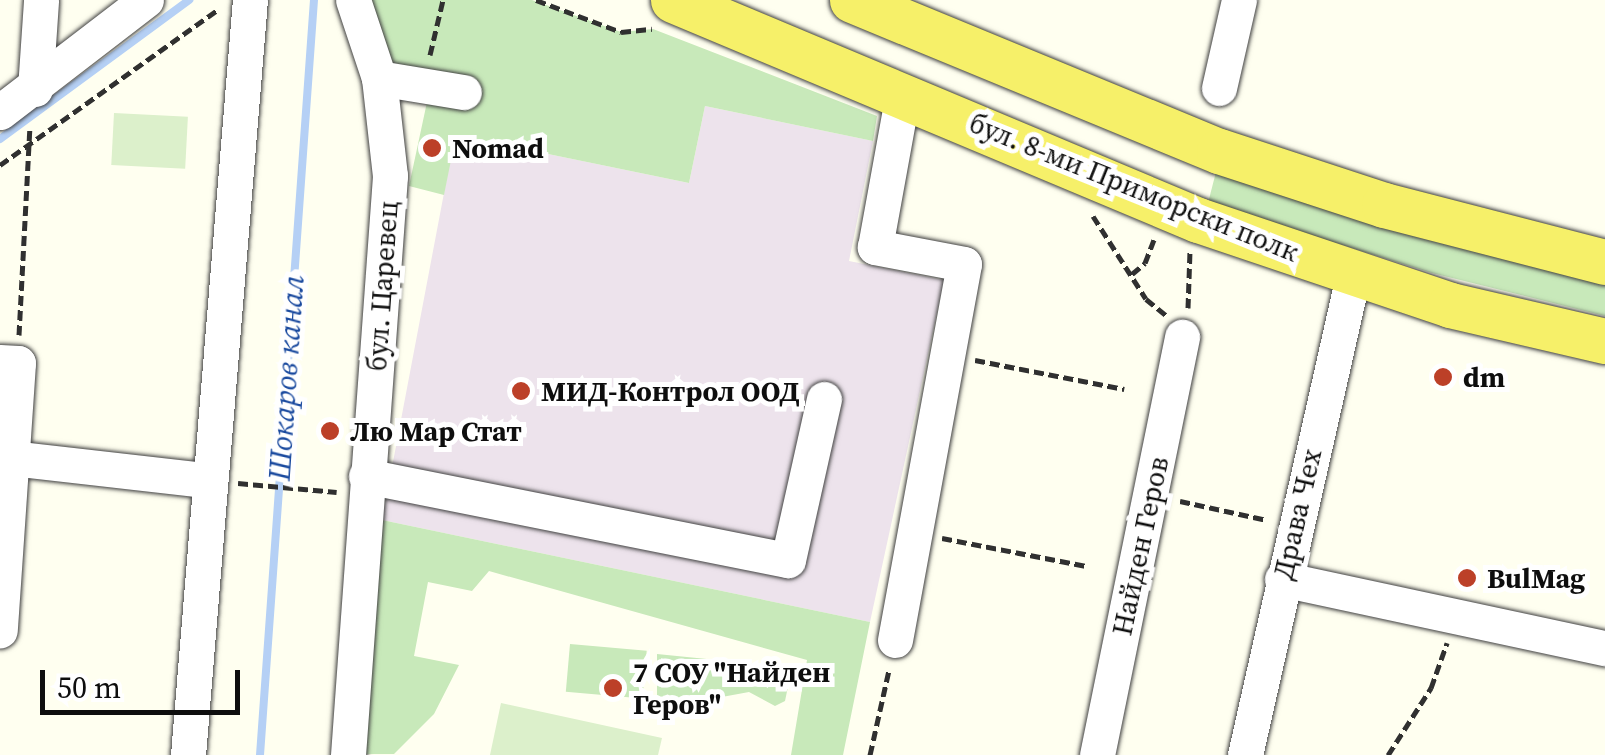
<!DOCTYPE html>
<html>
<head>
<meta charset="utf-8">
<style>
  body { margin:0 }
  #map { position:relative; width:1605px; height:755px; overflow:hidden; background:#fffff0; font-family:"Source Serif 4",serif }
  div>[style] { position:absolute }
  .industrial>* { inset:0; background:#ede3ec }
  .green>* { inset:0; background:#c8e9ba; transform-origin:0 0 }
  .pitch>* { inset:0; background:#dcf0cb; transform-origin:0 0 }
  .stream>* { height:8px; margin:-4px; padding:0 4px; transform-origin:4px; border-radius:4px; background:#b5d0f5 }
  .path>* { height:5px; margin-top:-2.5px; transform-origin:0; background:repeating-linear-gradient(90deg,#303030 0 10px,transparent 0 15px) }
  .roads { filter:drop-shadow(0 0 2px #414141) drop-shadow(0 0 2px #414141) }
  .minor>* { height:35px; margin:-17.5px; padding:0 17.5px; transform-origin:17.5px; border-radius:17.5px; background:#fff }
  .major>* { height:45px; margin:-22.5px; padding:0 22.5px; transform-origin:22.5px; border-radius:22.5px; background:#f6f069 }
  .dots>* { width:28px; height:28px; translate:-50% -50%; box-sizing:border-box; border:5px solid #fff; border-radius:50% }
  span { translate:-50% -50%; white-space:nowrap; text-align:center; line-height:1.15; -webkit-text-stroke:10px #fff; paint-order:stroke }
  .poi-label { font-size:28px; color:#0e0e0e; font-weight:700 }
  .left { translate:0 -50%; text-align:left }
  .street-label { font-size:28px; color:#0e0e0e }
  .water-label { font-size:30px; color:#19499e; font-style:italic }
  .scale { position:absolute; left:40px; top:670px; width:200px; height:45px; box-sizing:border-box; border:5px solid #0e0e0e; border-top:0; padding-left:12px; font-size:30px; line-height:35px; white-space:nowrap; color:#0e0e0e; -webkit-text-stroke:8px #fff; paint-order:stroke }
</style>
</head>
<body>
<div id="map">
  <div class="industrial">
    <i style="clip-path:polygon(705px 106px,873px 141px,849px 261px,944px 280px,870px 622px,382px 520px,455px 135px,689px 183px)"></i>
  </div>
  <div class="green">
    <i style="clip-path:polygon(353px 0,532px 0,621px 32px,653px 29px,877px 116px,873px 141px,705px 106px,689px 183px,456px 135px,444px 195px,409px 186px,433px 74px,388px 64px)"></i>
    <i style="clip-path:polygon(1217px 168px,1605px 277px,1605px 316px,1432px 273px,1208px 203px)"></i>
    <i style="clip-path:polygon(382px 520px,870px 622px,843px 755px,791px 755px,807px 660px,489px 571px,472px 591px,428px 582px,414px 656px,459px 665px,434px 714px,394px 754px,364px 754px)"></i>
    <i style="left:570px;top:644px;width:77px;height:48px;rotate:5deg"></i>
    <i style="clip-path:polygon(657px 654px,785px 667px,790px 677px,785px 701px,775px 706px,749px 692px,673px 706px,657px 695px)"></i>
  </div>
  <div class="pitch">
    <i style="left:114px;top:113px;width:74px;height:52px;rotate:3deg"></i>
    <i style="clip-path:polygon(501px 703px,662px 738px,658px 755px,490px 755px)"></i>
  </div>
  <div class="stream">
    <i style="left:0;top:139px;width:235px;rotate:-36.3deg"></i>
    <i style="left:260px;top:755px;width:757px;rotate:-85.91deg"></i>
  </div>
  <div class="path">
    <i style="left:536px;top:0;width:91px;rotate:20.6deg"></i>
    <i style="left:621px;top:32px;width:31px;rotate:-6deg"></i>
    <i style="left:430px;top:55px;width:57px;rotate:-76.7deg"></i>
    <i style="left:0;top:165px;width:267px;rotate:-35.5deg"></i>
    <i style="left:1093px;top:216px;width:98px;rotate:57.4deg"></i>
    <i style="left:1146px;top:299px;width:26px;rotate:39deg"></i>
    <i style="left:1132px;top:274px;width:17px;rotate:-40deg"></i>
    <i style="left:1145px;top:263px;width:25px;rotate:-69deg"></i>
    <i style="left:1188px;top:308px;width:57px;rotate:-88deg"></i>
    <i style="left:19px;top:335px;width:209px;rotate:-87deg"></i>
    <i style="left:975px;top:360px;width:152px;rotate:11deg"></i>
    <i style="left:238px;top:483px;width:99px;rotate:5.2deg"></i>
    <i style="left:1180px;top:501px;width:89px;rotate:12.3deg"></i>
    <i style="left:942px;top:538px;width:147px;rotate:11deg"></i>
    <i style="left:870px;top:755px;width:87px;rotate:-77.4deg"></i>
    <i style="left:1388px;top:755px;width:80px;rotate:-57.3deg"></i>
    <i style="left:1431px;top:688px;width:48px;rotate:-70.4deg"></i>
  </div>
  <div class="roads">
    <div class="minor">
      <i style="left:379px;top:78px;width:86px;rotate:9.4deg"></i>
      <i style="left:1219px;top:88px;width:90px;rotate:-77.2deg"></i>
      <i style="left:35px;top:89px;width:89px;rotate:-86.1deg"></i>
      <i style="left:0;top:112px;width:184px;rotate:-37.5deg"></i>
      <i style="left:0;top:362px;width:18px;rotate:3deg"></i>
      <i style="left:18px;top:363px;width:268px;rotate:93.9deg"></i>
      <i style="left:12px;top:458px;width:195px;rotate:6.5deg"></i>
      <i style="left:366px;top:476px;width:430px;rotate:11.3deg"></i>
      <i style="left:788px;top:560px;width:165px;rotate:-77.4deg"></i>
      <i style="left:1282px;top:579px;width:330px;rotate:12.1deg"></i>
      <i style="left:895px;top:640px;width:382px;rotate:-79.6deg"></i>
      <i style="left:964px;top:264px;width:91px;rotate:-169.2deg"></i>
      <i style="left:875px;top:247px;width:157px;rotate:-79.7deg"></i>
      <i style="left:188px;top:755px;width:758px;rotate:-85.31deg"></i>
      <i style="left:348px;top:755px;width:581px;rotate:-85.85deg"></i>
      <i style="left:390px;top:176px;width:99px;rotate:-96.4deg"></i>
      <i style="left:379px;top:78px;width:82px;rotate:-108.4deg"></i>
      <i style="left:1097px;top:755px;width:427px;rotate:-78.5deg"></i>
      <i style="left:1245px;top:755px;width:493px;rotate:-77.3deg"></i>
    </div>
    <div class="major">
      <i style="left:673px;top:0;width:569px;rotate:22.74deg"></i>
      <i style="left:1198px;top:220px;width:266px;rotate:18.6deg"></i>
      <i style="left:1450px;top:305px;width:159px;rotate:13.1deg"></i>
      <i style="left:852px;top:0;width:397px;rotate:22.4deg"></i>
      <i style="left:1219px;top:151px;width:174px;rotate:18.1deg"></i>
      <i style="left:1384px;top:205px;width:228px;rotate:14.5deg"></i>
    </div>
  </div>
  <div class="dots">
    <i style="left:432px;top:148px;background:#bc4028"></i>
    <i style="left:1443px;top:377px;background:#bc4028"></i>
    <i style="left:521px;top:391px;background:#bc4028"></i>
    <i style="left:330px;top:431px;background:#bc4028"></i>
    <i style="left:1467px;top:578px;background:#bc4028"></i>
    <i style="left:613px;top:688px;background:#bc4028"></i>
  </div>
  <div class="poi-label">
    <span class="left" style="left:452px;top:148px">Nomad</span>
    <span class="left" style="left:1463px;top:377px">dm</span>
    <span class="left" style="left:541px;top:391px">МИД-Контрол ООД</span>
    <span class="left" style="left:350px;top:431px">Лю Мар Стат</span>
    <span class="left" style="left:1487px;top:578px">BulMag</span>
    <span class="left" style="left:633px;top:688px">7 СОУ "Найден<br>Геров"</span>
  </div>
  <div class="street-label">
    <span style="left:1134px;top:187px;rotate:22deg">бул. 8-ми Приморски полк</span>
    <span style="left:382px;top:286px;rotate:-86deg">бул. Царевец</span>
    <span style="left:1297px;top:514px;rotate:-77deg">Драва Чех</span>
    <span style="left:1140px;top:546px;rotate:-78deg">Найден Геров</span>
  </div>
  <div class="water-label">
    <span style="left:287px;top:378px;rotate:-86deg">Шокаров канал</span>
  </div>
  <div class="scale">50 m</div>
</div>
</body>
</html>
